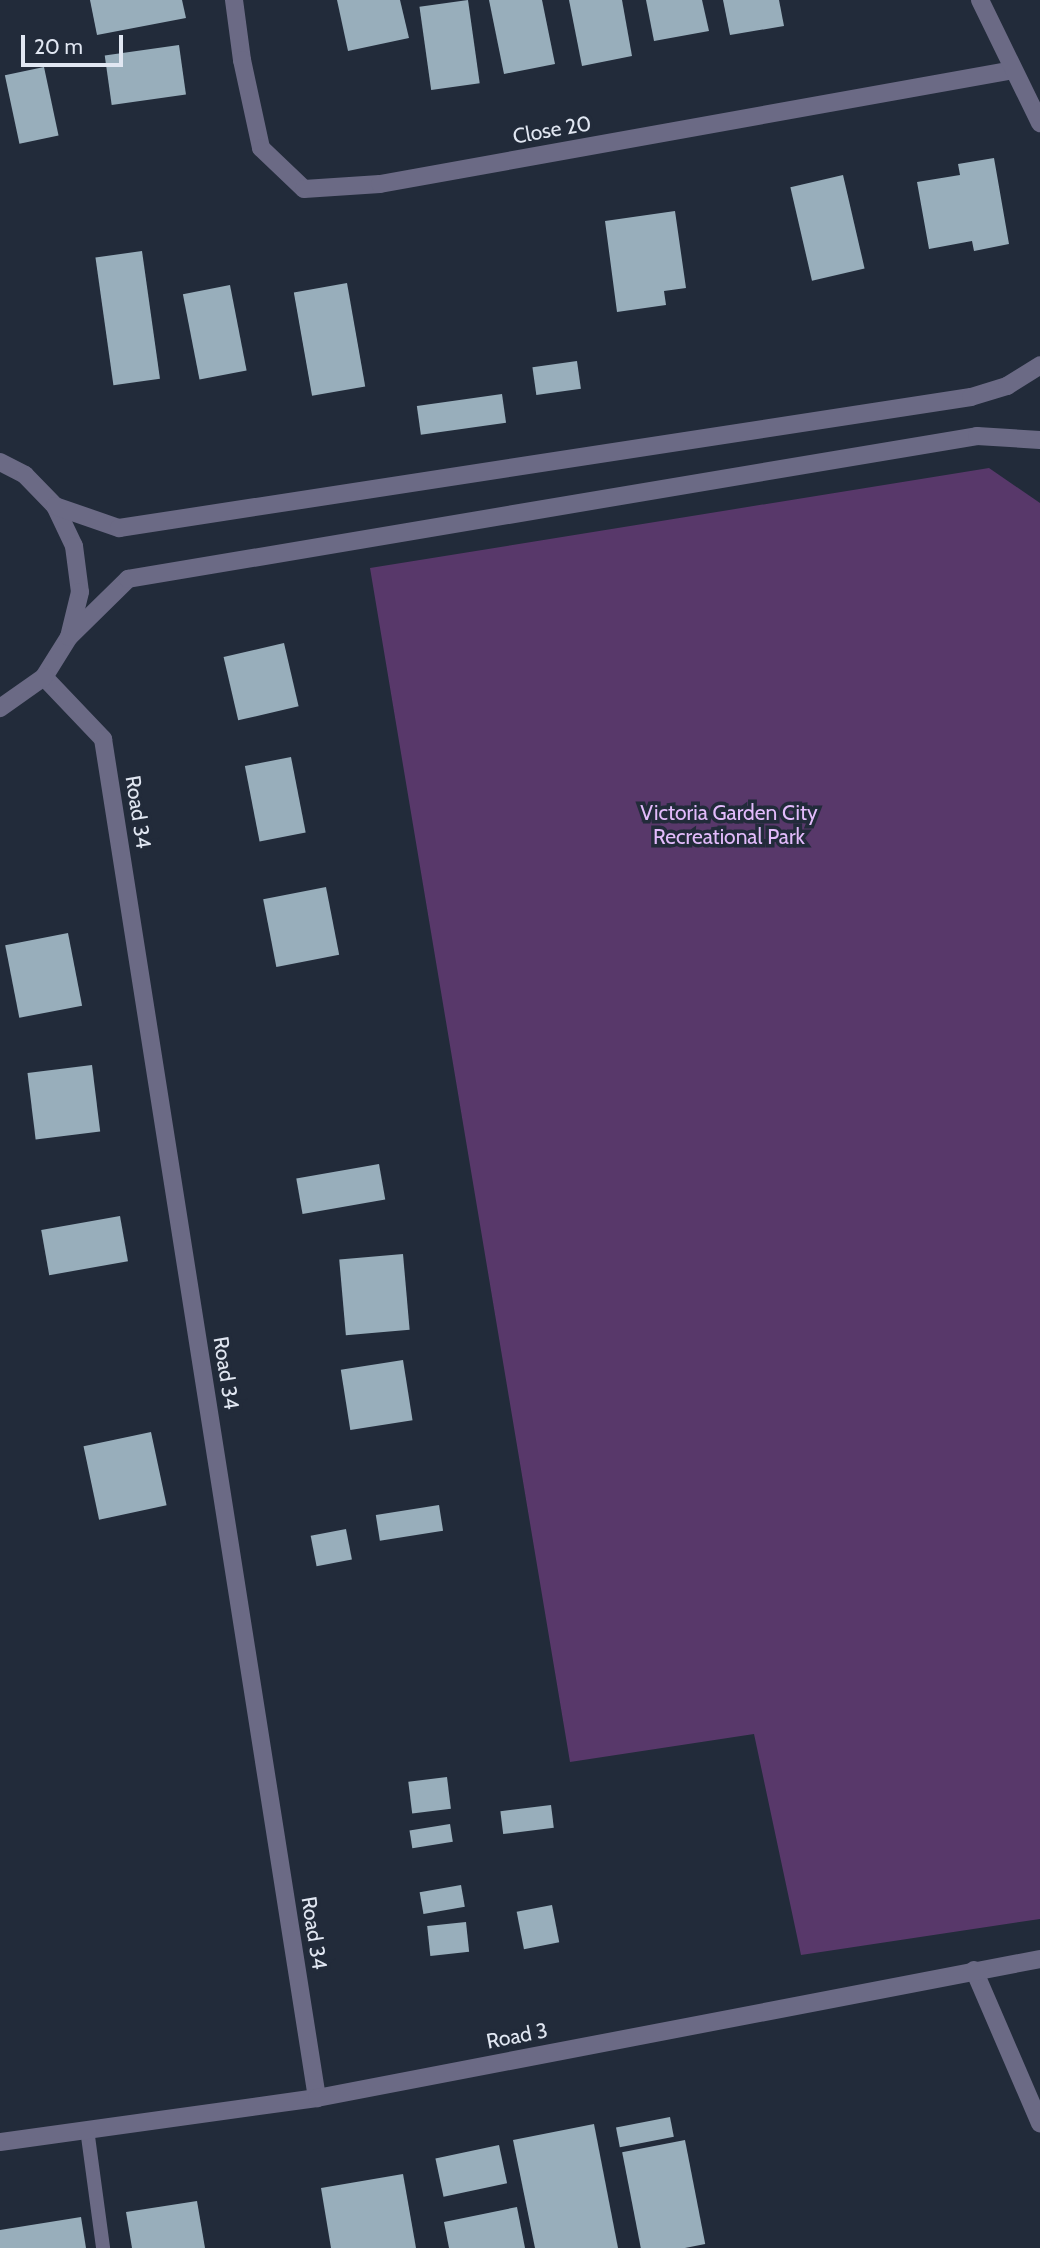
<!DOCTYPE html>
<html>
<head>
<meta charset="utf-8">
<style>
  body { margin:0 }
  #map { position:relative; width:1040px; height:2248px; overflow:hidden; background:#222b3a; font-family:Cabin,sans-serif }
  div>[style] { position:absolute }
  .green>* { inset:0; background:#58386a }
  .building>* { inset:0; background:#98aebb; transform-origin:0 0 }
  .service>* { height:14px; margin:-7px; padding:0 7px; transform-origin:7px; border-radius:7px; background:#6b6a85 }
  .minor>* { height:18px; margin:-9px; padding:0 9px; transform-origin:9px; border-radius:9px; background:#6b6a85 }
  .tertiary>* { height:18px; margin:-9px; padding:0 9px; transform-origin:9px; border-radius:9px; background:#6b6a85 }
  span { translate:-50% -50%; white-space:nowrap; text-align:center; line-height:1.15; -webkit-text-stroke:7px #222b3a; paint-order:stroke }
  .street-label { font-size:21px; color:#e1e7f2 }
  .park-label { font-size:21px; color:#e2bbfb }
  .scale { position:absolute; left:21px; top:35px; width:102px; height:32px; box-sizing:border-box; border:4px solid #e1e7f2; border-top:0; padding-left:9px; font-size:21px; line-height:24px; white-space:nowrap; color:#e1e7f2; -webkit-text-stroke:5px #222b3a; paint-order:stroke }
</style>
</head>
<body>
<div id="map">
  <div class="green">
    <i style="clip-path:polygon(989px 468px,1040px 503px,1040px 1919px,801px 1955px,754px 1734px,570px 1762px,370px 568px)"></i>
  </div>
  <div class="building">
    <i style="clip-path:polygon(90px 0,182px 0,186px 18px,97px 35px)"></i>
    <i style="clip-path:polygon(337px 0,400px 0,409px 38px,348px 51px)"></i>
    <i style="left:468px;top:0;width:84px;height:49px;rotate:82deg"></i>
    <i style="clip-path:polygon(489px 0,542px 0,555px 64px,504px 74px)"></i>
    <i style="clip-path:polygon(569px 0,622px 0,632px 56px,582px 66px)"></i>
    <i style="clip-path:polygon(646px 0,702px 0,709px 31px,654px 41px)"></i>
    <i style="clip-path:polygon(723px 0,779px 0,784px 26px,730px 35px)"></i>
    <i style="left:179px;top:45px;width:50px;height:75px;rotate:82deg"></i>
    <i style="left:44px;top:67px;width:70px;height:40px;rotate:78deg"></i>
    <i style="clip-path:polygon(994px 158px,1009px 244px,974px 251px,972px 241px,929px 249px,917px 182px,960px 175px,958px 164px)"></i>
    <i style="left:843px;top:175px;width:96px;height:54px;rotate:77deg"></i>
    <i style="clip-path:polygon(675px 211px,686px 288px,664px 291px,666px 305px,617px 312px,605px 221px)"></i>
    <i style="left:142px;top:251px;width:129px;height:47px;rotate:82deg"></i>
    <i style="left:347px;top:283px;width:105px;height:54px;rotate:80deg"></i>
    <i style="left:230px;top:285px;width:87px;height:48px;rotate:79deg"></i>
    <i style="left:577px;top:361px;width:28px;height:45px;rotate:82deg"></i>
    <i style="left:502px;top:394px;width:29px;height:86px;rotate:82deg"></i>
    <i style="left:284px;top:643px;width:65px;height:62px;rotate:77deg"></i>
    <i style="left:291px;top:757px;width:77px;height:47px;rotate:79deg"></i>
    <i style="left:326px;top:887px;width:69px;height:64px;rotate:79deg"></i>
    <i style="left:68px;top:933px;width:74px;height:64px;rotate:79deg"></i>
    <i style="left:92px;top:1065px;width:67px;height:65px;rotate:83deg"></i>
    <i style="left:379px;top:1164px;width:36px;height:84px;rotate:80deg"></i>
    <i style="left:120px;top:1216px;width:46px;height:80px;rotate:80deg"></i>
    <i style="left:403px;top:1254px;width:76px;height:64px;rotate:85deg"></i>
    <i style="left:403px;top:1360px;width:61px;height:63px;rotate:81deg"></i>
    <i style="left:151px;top:1432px;width:75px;height:69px;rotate:78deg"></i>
    <i style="left:439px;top:1505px;width:26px;height:64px;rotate:81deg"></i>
    <i style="left:346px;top:1529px;width:31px;height:36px;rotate:79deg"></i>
    <i style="left:447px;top:1777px;width:32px;height:39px;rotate:83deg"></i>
    <i style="left:551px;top:1805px;width:23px;height:51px;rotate:83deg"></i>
    <i style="left:450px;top:1824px;width:18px;height:41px;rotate:81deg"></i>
    <i style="left:461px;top:1885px;width:22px;height:42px;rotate:80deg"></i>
    <i style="left:552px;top:1905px;width:38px;height:36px;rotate:79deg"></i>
    <i style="left:466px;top:1922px;width:30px;height:39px;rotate:84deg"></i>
    <i style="left:670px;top:2117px;width:20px;height:55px;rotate:79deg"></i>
    <i style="clip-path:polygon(594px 2124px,618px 2248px,535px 2248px,513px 2140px)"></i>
    <i style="left:685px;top:2140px;width:106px;height:64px;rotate:79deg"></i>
    <i style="left:499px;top:2145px;width:39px;height:65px;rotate:78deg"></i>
    <i style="clip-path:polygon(403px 2174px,416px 2248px,331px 2248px,321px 2188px)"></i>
    <i style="clip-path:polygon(197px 2201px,205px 2248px,132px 2248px,126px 2212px)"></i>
    <i style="clip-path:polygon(517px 2207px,525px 2248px,449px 2248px,444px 2222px)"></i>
    <i style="clip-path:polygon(81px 2217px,86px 2248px,0 2248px,0 2230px)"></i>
  </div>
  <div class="service">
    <i style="left:87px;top:2129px;width:120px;rotate:82.3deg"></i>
  </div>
  <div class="minor">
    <i style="left:234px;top:0;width:61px;rotate:82.4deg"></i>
    <i style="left:242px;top:60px;width:90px;rotate:77.8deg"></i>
    <i style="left:261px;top:148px;width:59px;rotate:43.6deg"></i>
    <i style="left:304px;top:189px;width:76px;rotate:-3.8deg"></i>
    <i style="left:380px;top:184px;width:643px;rotate:-10.21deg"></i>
    <i style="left:980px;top:0;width:137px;rotate:64deg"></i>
    <i style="left:44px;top:677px;width:86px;rotate:46.4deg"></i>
    <i style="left:103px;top:739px;width:1376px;rotate:81.05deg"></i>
    <i style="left:974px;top:1970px;width:167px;rotate:66.7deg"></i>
    <i style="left:0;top:2142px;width:320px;rotate:-7.9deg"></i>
    <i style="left:317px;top:2098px;width:736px;rotate:-10.88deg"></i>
  </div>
  <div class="tertiary">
    <i style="left:0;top:462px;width:28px;rotate:27deg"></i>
    <i style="left:25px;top:475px;width:43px;rotate:45.9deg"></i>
    <i style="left:55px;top:506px;width:44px;rotate:64.6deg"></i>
    <i style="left:74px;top:546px;width:46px;rotate:82.6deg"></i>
    <i style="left:80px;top:592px;width:46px;rotate:103.7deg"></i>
    <i style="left:69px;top:637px;width:47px;rotate:122deg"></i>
    <i style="left:44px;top:677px;width:54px;rotate:144.8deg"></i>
    <i style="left:55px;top:506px;width:68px;rotate:19deg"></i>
    <i style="left:119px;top:528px;width:862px;rotate:-8.74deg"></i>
    <i style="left:971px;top:397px;width:38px;rotate:-17deg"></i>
    <i style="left:1007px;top:386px;width:39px;rotate:-32deg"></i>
    <i style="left:69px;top:637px;width:83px;rotate:-44.5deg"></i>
    <i style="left:128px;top:579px;width:861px;rotate:-9.56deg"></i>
    <i style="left:977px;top:436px;width:63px;rotate:3.6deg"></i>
  </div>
  <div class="street-label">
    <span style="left:552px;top:130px;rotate:-10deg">Close 20</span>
    <span style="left:138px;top:812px;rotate:81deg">Road 34</span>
    <span style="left:226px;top:1373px;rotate:81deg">Road 34</span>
    <span style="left:314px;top:1933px;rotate:81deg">Road 34</span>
    <span style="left:517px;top:2036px;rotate:-11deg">Road 3</span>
  </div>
  <div class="park-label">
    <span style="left:729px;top:825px">Victoria Garden City<br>Recreational Park</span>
  </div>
  <div class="scale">20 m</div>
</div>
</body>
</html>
